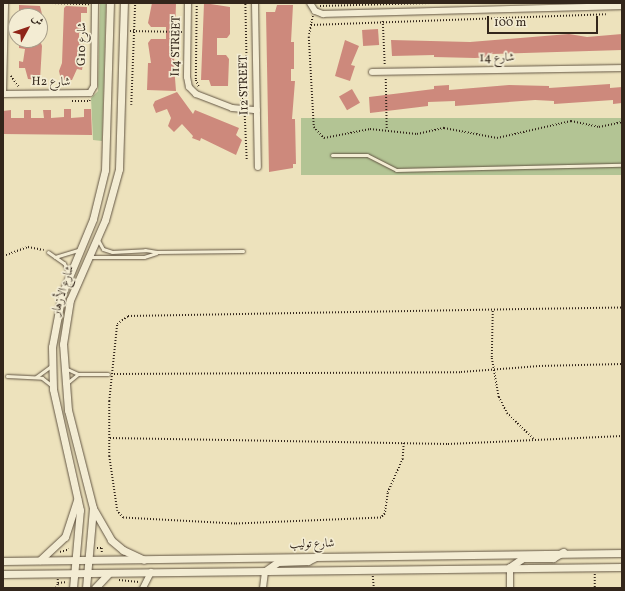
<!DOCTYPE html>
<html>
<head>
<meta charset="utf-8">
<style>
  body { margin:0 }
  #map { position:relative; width:625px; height:591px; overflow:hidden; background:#ede2bc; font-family:Vollkorn,Amiri,serif }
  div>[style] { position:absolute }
  .green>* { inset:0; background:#b3c494; transform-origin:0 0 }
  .building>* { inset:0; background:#cd897c; transform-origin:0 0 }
  .path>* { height:1.5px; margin-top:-0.75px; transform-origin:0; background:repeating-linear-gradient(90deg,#33261b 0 1px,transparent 0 3px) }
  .roads { filter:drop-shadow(0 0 1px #625543) drop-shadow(0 0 1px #625543) }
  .service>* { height:3px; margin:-1.5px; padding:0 1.5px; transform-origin:1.5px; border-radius:1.5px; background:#f3ecd3 }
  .minor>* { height:6px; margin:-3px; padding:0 3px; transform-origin:3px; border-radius:3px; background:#f3ecd3 }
  .tertiary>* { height:7px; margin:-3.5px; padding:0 3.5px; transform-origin:3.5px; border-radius:3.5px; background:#f3ecd3 }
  span { translate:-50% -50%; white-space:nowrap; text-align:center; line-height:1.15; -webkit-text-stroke:3.5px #f3ecd3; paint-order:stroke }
  .street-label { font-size:12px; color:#33261b }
  .frame { position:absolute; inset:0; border:4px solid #33261b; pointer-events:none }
  .north { position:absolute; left:8px; top:8px; width:40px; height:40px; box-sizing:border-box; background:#f3ecd3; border:1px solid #a69d89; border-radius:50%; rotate:50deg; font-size:11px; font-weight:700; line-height:16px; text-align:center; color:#33261b }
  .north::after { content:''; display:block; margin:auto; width:14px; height:18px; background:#8f2418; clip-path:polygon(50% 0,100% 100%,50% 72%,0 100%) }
  .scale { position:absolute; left:487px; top:16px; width:111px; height:18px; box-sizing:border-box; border:2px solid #33261b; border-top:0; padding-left:5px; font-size:12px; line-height:14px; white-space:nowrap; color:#33261b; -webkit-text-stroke:3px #f3ecd3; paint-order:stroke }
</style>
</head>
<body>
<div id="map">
  <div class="green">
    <i style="clip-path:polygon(100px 3px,106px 3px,102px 141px,93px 140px,91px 98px,98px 91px)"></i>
    <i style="left:622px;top:118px;width:57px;height:321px;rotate:90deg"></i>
  </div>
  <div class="building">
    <i style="clip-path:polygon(152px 3px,176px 3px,174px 65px,176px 91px,147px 90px,148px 63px,151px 63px,148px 43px,151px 39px,166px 39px,166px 27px,151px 27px,148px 23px)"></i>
    <i style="clip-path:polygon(204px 3px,230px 7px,230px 34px,227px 38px,217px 38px,217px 55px,226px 55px,229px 59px,228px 86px,211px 86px,209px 80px,201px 80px)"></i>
    <i style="clip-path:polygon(19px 5px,40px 6px,42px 14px,24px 16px,25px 11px,19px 11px)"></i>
    <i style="clip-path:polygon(277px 5px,293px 5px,291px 42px,294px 42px,294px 69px,291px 69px,291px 81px,295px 81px,292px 119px,295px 119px,296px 164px,293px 164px,293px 168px,269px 172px,266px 12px,275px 12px)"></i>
    <i style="clip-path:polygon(66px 6px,87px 7px,87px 13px,81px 13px,81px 25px,85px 25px,85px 32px,79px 33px,79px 44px,84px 44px,84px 50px,78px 50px,78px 63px,83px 63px,82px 70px,77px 69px,72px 80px,61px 80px,59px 71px,62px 63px,64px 8px)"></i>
    <i style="left:378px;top:29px;width:16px;height:16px;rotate:86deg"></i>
    <i style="clip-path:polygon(569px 34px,587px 37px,622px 34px,622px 50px,490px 54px,490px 57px,475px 58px,434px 57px,434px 55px,392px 56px,391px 40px,470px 42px)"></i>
    <i style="clip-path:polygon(29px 40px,40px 40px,42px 46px,40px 80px,28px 79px,25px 68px,19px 68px,19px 61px,23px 62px,25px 49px,19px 48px,19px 42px,29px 43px)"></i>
    <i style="clip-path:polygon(345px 40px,359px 46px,351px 65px,355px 66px,350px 81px,335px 76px)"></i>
    <i style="clip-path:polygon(610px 84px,610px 88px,622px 87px,622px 103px,613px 104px,613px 100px,554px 104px,554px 101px,535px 100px,455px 106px,455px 101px,428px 102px,428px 106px,370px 113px,369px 97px,434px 89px,434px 86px,449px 85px,449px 90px,509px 85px,549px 86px,549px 88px)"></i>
    <i style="left:352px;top:89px;width:16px;height:15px;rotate:60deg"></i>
    <i style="clip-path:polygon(177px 92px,193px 114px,195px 110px,239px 128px,236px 135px,242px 140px,236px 155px,201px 138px,200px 141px,192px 138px,193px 136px,182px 124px,174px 132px,168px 126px,171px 118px,167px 109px,156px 113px,153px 105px,155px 101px)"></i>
    <i style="clip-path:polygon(64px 109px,71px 109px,71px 118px,84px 117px,84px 109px,91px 109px,92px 135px,3px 134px,3px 111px,11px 110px,11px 118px,24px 118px,24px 110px,31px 110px,31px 118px,44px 118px,43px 110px,51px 110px,51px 118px,64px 117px)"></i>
  </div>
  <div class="path">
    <i style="left:52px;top:3px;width:37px;rotate:2deg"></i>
    <i style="left:197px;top:3px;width:77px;rotate:90.7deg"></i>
    <i style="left:196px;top:80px;width:8px;rotate:67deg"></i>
    <i style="left:320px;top:6px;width:110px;rotate:-1.6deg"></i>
    <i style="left:313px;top:16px;width:21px;rotate:101deg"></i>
    <i style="left:309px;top:37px;width:90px;rotate:86.8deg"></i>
    <i style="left:314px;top:127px;width:15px;rotate:48deg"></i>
    <i style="left:324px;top:138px;width:47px;rotate:-11.1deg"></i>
    <i style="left:370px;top:129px;width:47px;rotate:6.1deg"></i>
    <i style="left:417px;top:134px;width:28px;rotate:-13deg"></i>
    <i style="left:444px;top:128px;width:54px;rotate:10.7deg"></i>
    <i style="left:497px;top:138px;width:76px;rotate:-12.9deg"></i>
    <i style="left:571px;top:121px;width:29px;rotate:12deg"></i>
    <i style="left:599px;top:127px;width:24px;rotate:-12deg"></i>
    <i style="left:383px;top:21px;width:44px;rotate:87.4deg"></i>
    <i style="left:311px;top:25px;width:295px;rotate:-2.1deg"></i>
    <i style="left:130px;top:31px;width:52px;rotate:1.1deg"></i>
    <i style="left:11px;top:76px;width:14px;rotate:54deg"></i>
    <i style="left:386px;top:79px;width:50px;rotate:88.9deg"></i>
    <i style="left:72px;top:101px;width:17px"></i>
    <i style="left:89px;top:101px;width:2px;rotate:-63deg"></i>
    <i style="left:240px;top:101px;width:9px;rotate:-41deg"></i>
    <i style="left:247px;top:95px;width:92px;rotate:-91.2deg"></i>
    <i style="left:131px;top:105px;width:102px;rotate:-87.8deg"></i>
    <i style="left:245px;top:116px;width:44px;rotate:87.4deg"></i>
    <i style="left:3px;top:256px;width:27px;rotate:-20deg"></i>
    <i style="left:28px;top:247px;width:16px;rotate:11deg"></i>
    <i style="left:493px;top:311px;width:47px;rotate:91.2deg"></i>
    <i style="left:492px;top:358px;width:40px;rotate:80deg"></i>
    <i style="left:499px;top:397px;width:18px;rotate:63deg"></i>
    <i style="left:507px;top:413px;width:37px;rotate:44deg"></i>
    <i style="left:114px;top:374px;width:347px;rotate:-0.3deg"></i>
    <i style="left:461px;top:372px;width:78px;rotate:-4.4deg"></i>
    <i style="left:539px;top:366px;width:83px;rotate:-1.4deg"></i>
    <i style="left:110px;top:438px;width:338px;rotate:1deg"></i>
    <i style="left:448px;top:444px;width:174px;rotate:-2.6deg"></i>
    <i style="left:404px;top:443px;width:16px;rotate:94deg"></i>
    <i style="left:403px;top:459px;width:37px;rotate:114deg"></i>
    <i style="left:388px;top:493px;width:21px;rotate:98deg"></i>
    <i style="left:385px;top:514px;width:6px;rotate:135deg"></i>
    <i style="left:381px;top:518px;width:146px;rotate:177.6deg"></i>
    <i style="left:235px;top:524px;width:112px;rotate:-176.9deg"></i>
    <i style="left:123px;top:518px;width:9px;rotate:-131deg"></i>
    <i style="left:117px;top:511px;width:56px;rotate:-98.3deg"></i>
    <i style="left:109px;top:456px;width:55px;rotate:-90deg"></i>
    <i style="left:109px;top:401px;width:77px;rotate:-84.1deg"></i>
    <i style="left:117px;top:324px;width:14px;rotate:-36deg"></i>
    <i style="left:128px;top:316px;width:494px;rotate:-1deg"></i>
    <i style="left:97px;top:548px;width:5px"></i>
    <i style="left:102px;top:548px;width:5px;rotate:90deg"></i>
    <i style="left:60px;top:552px;width:9px;rotate:-18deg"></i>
    <i style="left:595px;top:574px;width:14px;rotate:90deg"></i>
    <i style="left:373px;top:576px;width:12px;rotate:85deg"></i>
    <i style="left:58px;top:579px;width:4px;rotate:90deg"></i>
    <i style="left:58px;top:583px;width:9px;rotate:-6deg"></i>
    <i style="left:119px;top:580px;width:20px;rotate:6deg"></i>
    <i style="left:56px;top:588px;width:5px;rotate:-68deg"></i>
  </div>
  <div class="roads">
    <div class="service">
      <i style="left:332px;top:155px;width:35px"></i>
      <i style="left:367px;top:155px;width:33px;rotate:27deg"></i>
      <i style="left:396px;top:170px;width:226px;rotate:-1.3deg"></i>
      <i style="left:98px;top:240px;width:10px;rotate:61deg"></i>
      <i style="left:103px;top:249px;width:9px;rotate:18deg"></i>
      <i style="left:112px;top:252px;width:33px;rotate:-3deg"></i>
      <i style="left:145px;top:250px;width:12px;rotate:9deg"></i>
      <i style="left:157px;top:252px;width:86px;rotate:-0.7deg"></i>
      <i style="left:48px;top:252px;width:19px;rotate:35deg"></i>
      <i style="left:64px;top:263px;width:12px;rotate:66deg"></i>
      <i style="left:55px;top:257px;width:24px;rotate:-17deg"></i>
      <i style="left:89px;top:257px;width:55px"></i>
      <i style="left:144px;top:257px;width:13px;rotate:-18deg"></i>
      <i style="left:65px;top:368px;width:14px;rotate:25deg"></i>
      <i style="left:78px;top:374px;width:30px"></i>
      <i style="left:7px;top:376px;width:35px;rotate:3deg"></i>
      <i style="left:42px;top:378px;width:11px;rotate:38deg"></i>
      <i style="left:36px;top:377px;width:19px;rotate:-36deg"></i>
      <i style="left:67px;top:383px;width:14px;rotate:-39deg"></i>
    </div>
    <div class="minor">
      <i style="left:188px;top:3px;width:74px;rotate:90.8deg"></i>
      <i style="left:187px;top:77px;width:10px;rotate:79deg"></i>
      <i style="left:189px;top:87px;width:10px;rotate:45deg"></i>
      <i style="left:196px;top:94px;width:39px;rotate:21deg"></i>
      <i style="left:232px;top:108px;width:25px;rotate:5deg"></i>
      <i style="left:255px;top:3px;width:164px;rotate:89deg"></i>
      <i style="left:310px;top:3px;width:9px;rotate:58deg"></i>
      <i style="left:315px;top:11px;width:9px;rotate:21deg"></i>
      <i style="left:323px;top:14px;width:299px;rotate:-1.5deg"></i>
      <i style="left:372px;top:72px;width:250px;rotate:-0.9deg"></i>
      <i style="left:3px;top:94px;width:87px;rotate:-0.7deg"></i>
      <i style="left:90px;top:93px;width:8px;rotate:-60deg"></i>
      <i style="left:94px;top:86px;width:83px;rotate:-89.3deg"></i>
      <i style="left:3px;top:94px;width:91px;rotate:-88.7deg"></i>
      <i style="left:510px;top:567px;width:21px;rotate:90deg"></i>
      <i style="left:143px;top:588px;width:18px;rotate:-63deg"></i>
      <i style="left:263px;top:588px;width:17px;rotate:-83deg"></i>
    </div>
    <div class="tertiary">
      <i style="left:94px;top:510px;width:34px;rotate:60deg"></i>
      <i style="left:111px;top:540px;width:16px;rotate:40deg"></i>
      <i style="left:123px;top:550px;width:23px;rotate:25deg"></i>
      <i style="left:40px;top:560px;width:34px;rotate:-43deg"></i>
      <i style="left:65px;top:537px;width:40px;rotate:-72deg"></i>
      <i style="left:3px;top:561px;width:619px;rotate:-0.74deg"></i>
      <i style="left:510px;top:567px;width:16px;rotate:-35deg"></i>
      <i style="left:523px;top:558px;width:30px"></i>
      <i style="left:553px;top:558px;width:12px;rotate:-31deg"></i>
      <i style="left:265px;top:571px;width:16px;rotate:-35deg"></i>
      <i style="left:278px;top:562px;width:30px;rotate:-2deg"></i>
      <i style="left:308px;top:561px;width:9px;rotate:-27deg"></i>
      <i style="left:3px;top:574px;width:619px;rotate:-0.65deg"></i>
      <i style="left:73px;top:588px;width:78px;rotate:-84.9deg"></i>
      <i style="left:80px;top:510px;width:124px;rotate:-102.6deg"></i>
      <i style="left:53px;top:389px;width:42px;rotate:-91.4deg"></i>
      <i style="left:52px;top:347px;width:54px;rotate:-79.3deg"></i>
      <i style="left:62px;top:294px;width:81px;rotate:-67.5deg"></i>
      <i style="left:93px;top:219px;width:50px;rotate:-76.2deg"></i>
      <i style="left:105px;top:170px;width:167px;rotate:-88.3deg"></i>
      <i style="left:86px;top:588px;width:80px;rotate:-85deg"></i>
      <i style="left:93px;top:508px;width:101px;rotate:-104.3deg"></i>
      <i style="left:68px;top:410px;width:66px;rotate:-94.3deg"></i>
      <i style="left:63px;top:344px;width:45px;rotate:-81deg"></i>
      <i style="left:70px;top:300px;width:87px;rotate:-66.4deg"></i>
      <i style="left:105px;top:220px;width:53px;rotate:-74.6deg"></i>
      <i style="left:119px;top:169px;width:166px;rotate:-88.3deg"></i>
      <i style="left:95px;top:588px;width:19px;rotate:-47deg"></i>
    </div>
  </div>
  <div class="street-label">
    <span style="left:83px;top:44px;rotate:-89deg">G10 شارع</span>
    <span style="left:177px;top:46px;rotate:-89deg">I14 STREET</span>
    <span style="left:497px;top:59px;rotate:-1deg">شارع 14</span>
    <span style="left:51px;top:83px;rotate:1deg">H2 شارع</span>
    <span style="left:245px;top:85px;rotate:-91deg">I12 STREET</span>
    <span style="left:64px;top:291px;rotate:-73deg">شارع الأزهار</span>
    <span style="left:312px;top:545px;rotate:-1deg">شارع توليب</span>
  </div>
  <div class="frame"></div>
  <div class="north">ش</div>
  <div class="scale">100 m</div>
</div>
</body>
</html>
